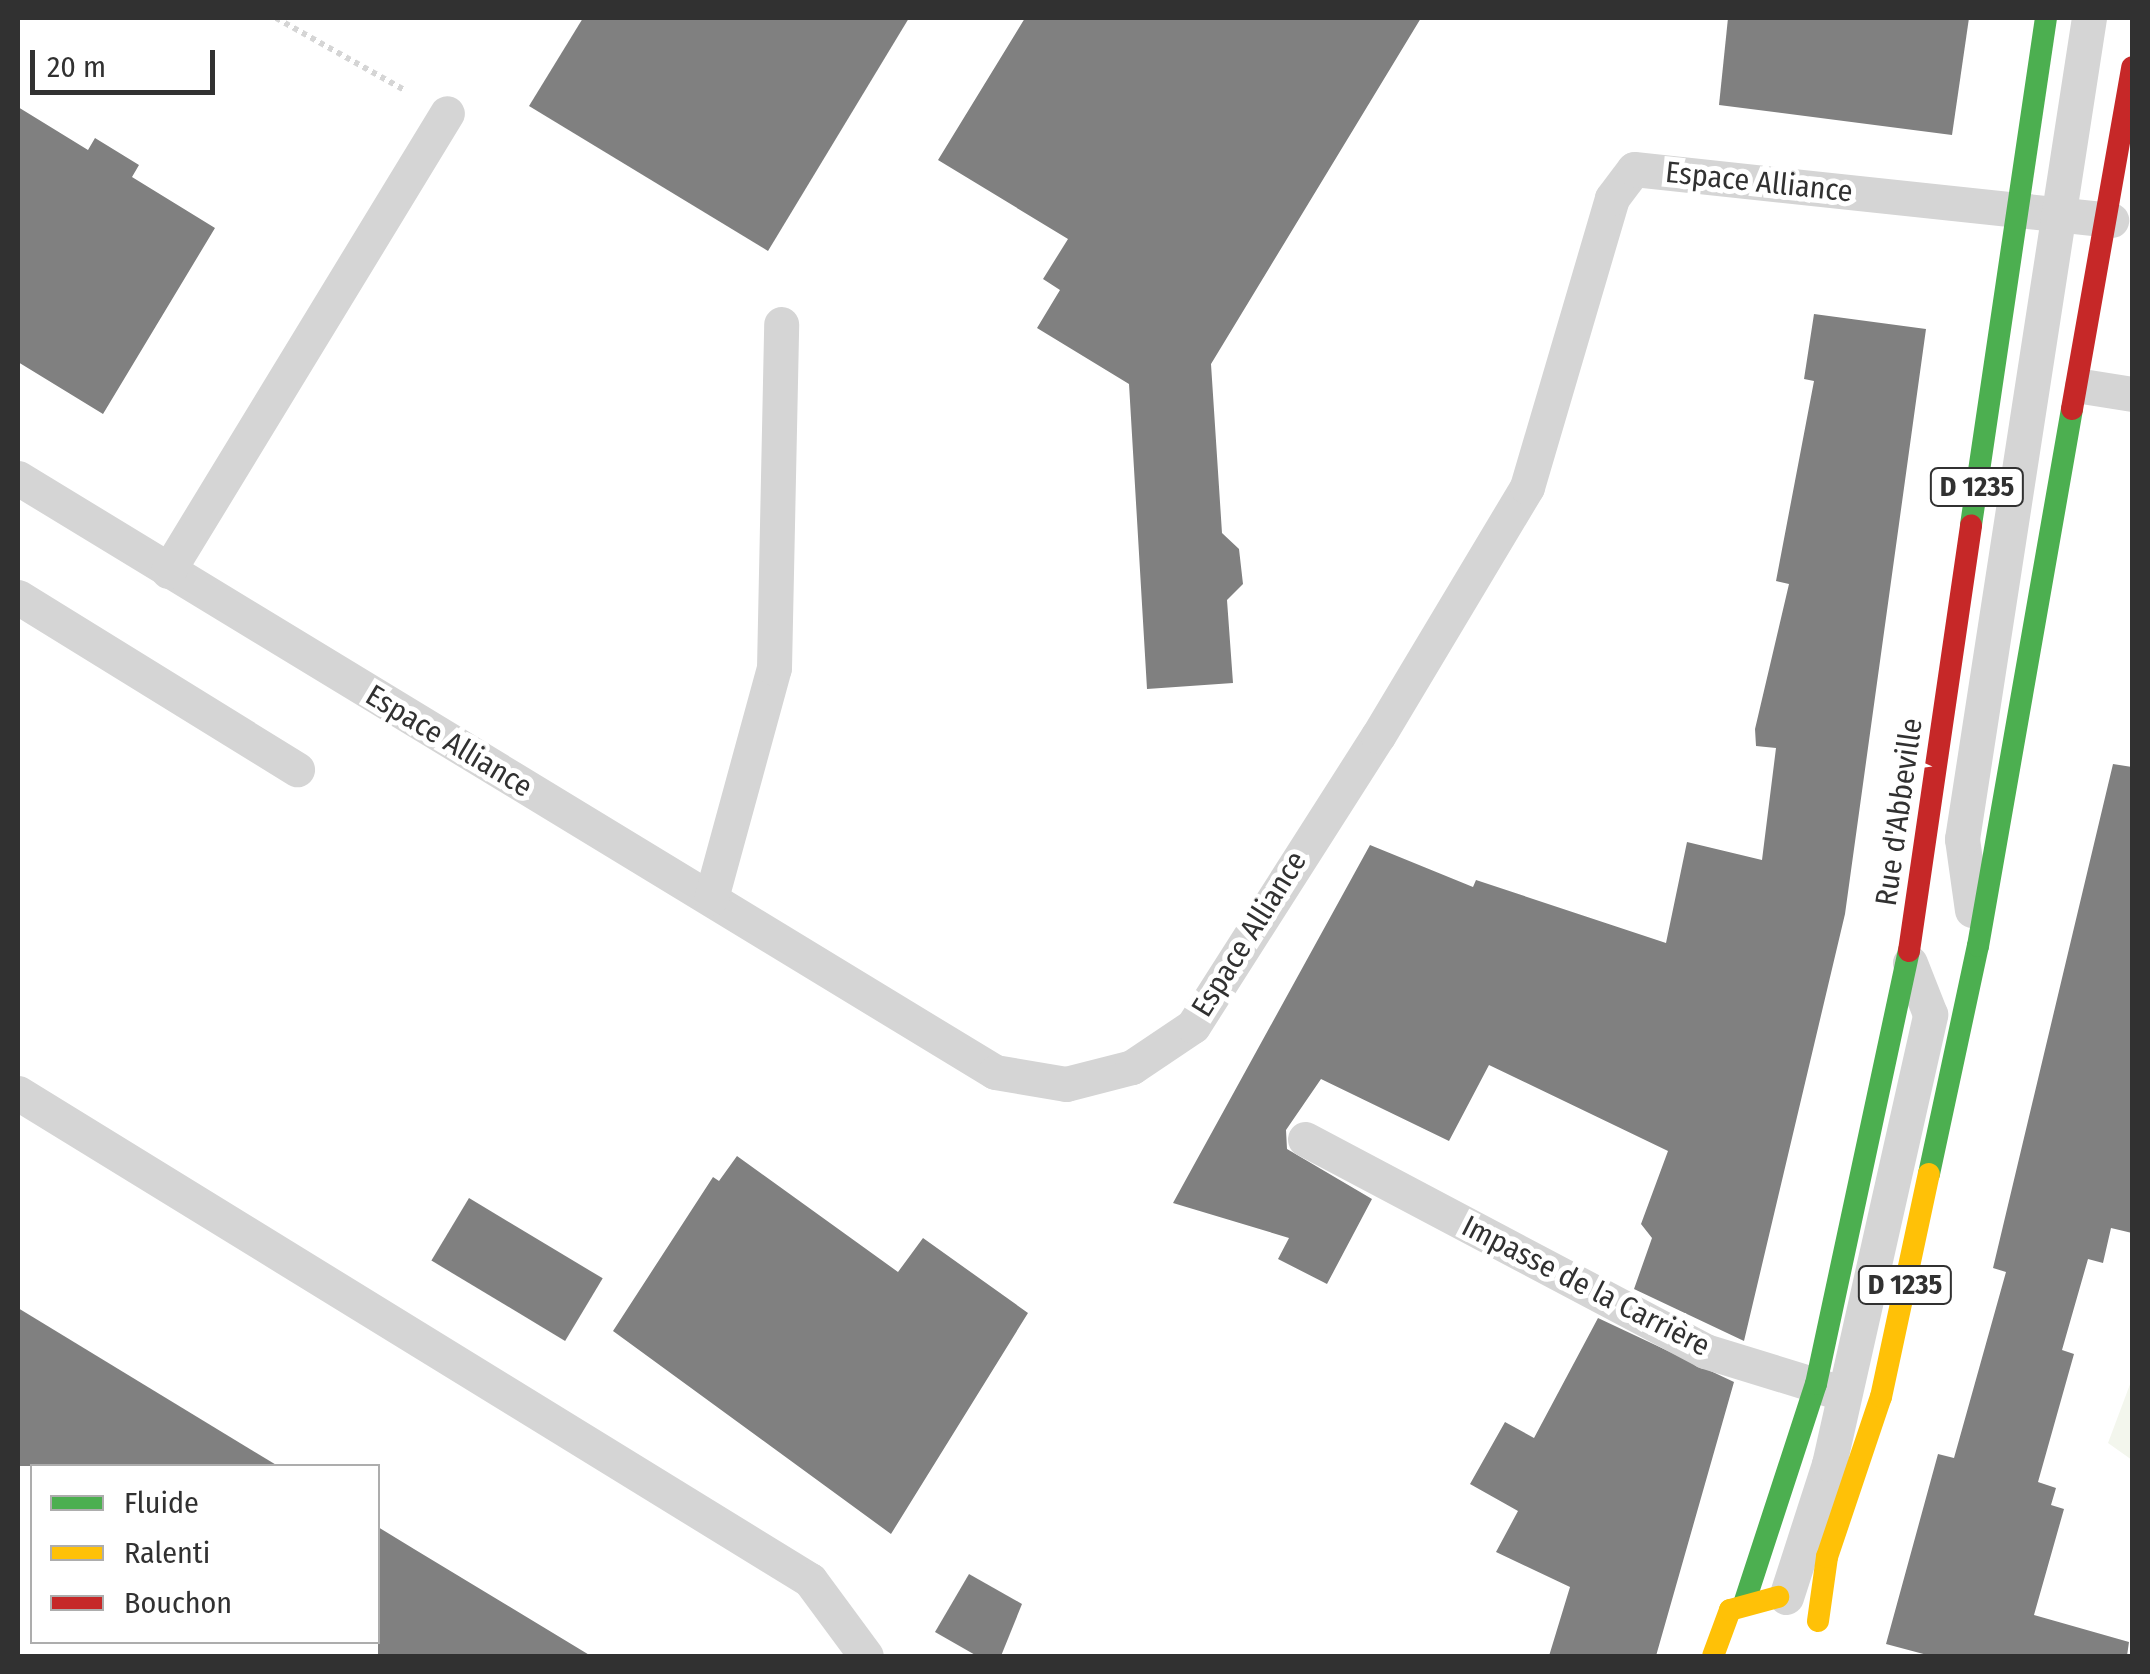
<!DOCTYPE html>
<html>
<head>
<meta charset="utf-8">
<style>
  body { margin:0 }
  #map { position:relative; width:2150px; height:1674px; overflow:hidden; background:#fff; font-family:"Fira Sans Condensed",sans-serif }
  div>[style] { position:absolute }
  .green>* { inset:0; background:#f3f6ed }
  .building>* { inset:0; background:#808080; transform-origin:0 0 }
  .path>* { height:6px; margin-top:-3px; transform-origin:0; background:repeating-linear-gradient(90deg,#d5d5d5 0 5px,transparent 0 10px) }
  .lane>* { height:35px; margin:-17.5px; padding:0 17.5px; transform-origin:17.5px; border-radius:17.5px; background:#d5d5d5 }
  .fast>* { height:22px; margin:-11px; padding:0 11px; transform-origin:11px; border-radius:11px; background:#4caf50 }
  .slow>* { height:22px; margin:-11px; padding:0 11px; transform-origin:11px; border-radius:11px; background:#ffc107 }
  .jam>* { height:22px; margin:-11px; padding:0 11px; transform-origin:11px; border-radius:11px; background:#c62828 }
  span { translate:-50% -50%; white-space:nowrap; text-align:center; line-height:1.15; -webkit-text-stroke:10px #fff; paint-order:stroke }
  .shield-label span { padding:2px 8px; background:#fff; border:2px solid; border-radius:8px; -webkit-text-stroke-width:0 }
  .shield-label { font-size:28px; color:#313131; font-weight:700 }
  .street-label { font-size:30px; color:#313131 }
  .frame { position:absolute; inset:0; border:20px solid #313131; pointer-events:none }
  .legend { position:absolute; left:30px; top:1464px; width:350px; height:180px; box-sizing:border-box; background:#fff; border:2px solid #adadad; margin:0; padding:12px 18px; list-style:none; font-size:30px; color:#313131 }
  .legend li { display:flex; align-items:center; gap:20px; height:50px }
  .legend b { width:50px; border:2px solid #adadad }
  .scale { position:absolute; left:30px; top:50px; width:185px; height:45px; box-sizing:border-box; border:5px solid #313131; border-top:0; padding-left:12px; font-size:30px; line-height:35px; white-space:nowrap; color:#313131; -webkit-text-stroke:8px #fff; paint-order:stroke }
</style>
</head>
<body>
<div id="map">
  <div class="green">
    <i style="clip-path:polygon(2132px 1379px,2132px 1460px,2108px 1443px)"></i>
  </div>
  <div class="building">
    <i style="clip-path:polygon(583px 18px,909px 18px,768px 251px,529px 106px)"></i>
    <i style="clip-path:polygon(1025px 18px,1421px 18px,1211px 364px,1222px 533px,1239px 549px,1243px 584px,1227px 600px,1233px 683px,1147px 689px,1129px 384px,1037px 328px,1060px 290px,1043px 279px,1068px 239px,938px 160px)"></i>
    <i style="clip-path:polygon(1728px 18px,1969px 18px,1952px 135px,1719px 105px)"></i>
    <i style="clip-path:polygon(18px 107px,88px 150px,95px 138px,139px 165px,132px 177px,215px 228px,103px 414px,18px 362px)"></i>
    <i style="clip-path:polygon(1814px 314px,1926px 329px,1845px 914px,1744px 1341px,1634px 1289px,1652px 1238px,1641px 1224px,1668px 1151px,1489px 1065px,1449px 1141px,1321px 1079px,1286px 1130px,1287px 1149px,1372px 1199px,1327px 1284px,1278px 1259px,1289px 1238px,1173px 1203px,1370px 845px,1473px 887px,1476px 880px,1666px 943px,1687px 842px,1762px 860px,1776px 748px,1756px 746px,1755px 729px,1789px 584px,1776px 581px,1814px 381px,1804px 379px)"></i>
    <i style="clip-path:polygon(2113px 764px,2132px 767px,2132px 1233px,2111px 1228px,2103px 1263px,2088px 1259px,2062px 1350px,2074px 1354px,2038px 1482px,2056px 1488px,2051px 1505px,2064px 1509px,2034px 1615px,2129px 1642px,2127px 1656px,1931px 1656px,1886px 1644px,1938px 1454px,1954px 1458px,2006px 1272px,1993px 1268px)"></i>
    <i style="clip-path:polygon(737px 1156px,898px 1272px,923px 1238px,1028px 1313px,891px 1534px,613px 1331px,713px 1177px,719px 1181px)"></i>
    <i style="left:469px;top:1198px;width:156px;height:73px;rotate:31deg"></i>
    <i style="clip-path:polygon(18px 1308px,278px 1466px,18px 1466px)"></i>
    <i style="clip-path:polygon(1598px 1318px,1734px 1382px,1656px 1656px,1549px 1656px,1570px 1587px,1496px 1552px,1518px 1511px,1470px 1484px,1505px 1422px,1534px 1438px)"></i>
    <i style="clip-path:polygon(378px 1527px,414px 1549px,591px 1656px,378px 1656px)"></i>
    <i style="clip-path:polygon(969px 1574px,1022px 1604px,1001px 1656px,977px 1656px,935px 1632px)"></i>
  </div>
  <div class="path">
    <i style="left:276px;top:18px;width:149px;rotate:29.3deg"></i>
  </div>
  <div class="lane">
    <i style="left:2082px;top:386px;width:51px;rotate:9.1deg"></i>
    <i style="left:18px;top:478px;width:1143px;rotate:31.3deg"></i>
    <i style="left:995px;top:1072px;width:72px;rotate:9.6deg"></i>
    <i style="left:1066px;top:1084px;width:68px;rotate:-14.4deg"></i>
    <i style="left:1132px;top:1067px;width:73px;rotate:-33.9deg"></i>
    <i style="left:1193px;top:1026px;width:344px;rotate:-57.5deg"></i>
    <i style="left:1378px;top:736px;width:290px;rotate:-59.1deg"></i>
    <i style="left:1527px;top:487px;width:301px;rotate:-73.6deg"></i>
    <i style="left:1612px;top:198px;width:36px;rotate:-53deg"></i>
    <i style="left:1634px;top:169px;width:480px;rotate:6.1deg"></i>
    <i style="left:168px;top:571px;width:536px;rotate:-58.65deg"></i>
    <i style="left:18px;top:597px;width:328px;rotate:31.7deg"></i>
    <i style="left:711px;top:898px;width:238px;rotate:-74.7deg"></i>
    <i style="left:774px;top:668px;width:344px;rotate:-88.8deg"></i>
    <i style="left:1972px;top:910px;width:72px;rotate:-98deg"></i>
    <i style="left:1962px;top:839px;width:831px;rotate:-81.21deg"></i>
    <i style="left:18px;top:1093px;width:930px;rotate:31.59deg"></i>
    <i style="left:810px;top:1580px;width:94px;rotate:53.6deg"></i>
    <i style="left:1305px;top:1139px;width:453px;rotate:27.9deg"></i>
    <i style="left:1705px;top:1351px;width:136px;rotate:17.1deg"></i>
    <i style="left:1786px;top:1597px;width:140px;rotate:-72.1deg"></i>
    <i style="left:1829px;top:1464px;width:461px;rotate:-77.3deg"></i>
    <i style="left:1930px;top:1014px;width:55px;rotate:-111.4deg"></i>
  </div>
  <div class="fast">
    <i style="left:1971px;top:525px;width:513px;rotate:-81.59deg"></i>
    <i style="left:1929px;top:1174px;width:233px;rotate:-77.9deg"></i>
    <i style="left:1978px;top:946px;width:545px;rotate:-80.07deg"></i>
    <i style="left:1745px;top:1601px;width:228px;rotate:-71.9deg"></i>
    <i style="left:1816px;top:1384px;width:443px;rotate:-77.9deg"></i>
  </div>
  <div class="slow">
    <i style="left:1818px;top:1621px;width:65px;rotate:-82deg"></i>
    <i style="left:1827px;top:1557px;width:169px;rotate:-71.4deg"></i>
    <i style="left:1881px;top:1397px;width:228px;rotate:-77.9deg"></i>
    <i style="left:1713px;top:1656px;width:49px;rotate:-69.7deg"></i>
    <i style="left:1730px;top:1610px;width:50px;rotate:-15.2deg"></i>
  </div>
  <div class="jam">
    <i style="left:2072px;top:409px;width:347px;rotate:-80deg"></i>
    <i style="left:1909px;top:951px;width:430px;rotate:-81.7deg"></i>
  </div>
  <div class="shield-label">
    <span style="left:1977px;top:487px">D 1235</span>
    <span style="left:1905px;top:1285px">D 1235</span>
  </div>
  <div class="street-label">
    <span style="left:1759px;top:182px;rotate:6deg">Espace Alliance</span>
    <span style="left:449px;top:741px;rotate:31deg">Espace Alliance</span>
    <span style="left:1899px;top:812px;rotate:-82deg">Rue d'Abbeville</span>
    <span style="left:1249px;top:934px;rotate:-58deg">Espace Alliance</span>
    <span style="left:1586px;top:1286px;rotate:27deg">Impasse de la Carrière</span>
  </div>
  <div class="frame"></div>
  <ul class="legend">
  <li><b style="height:12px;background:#4caf50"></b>Fluide</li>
  <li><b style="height:12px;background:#ffc107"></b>Ralenti</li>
  <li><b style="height:12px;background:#c62828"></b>Bouchon</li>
  </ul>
  <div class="scale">20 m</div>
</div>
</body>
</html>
